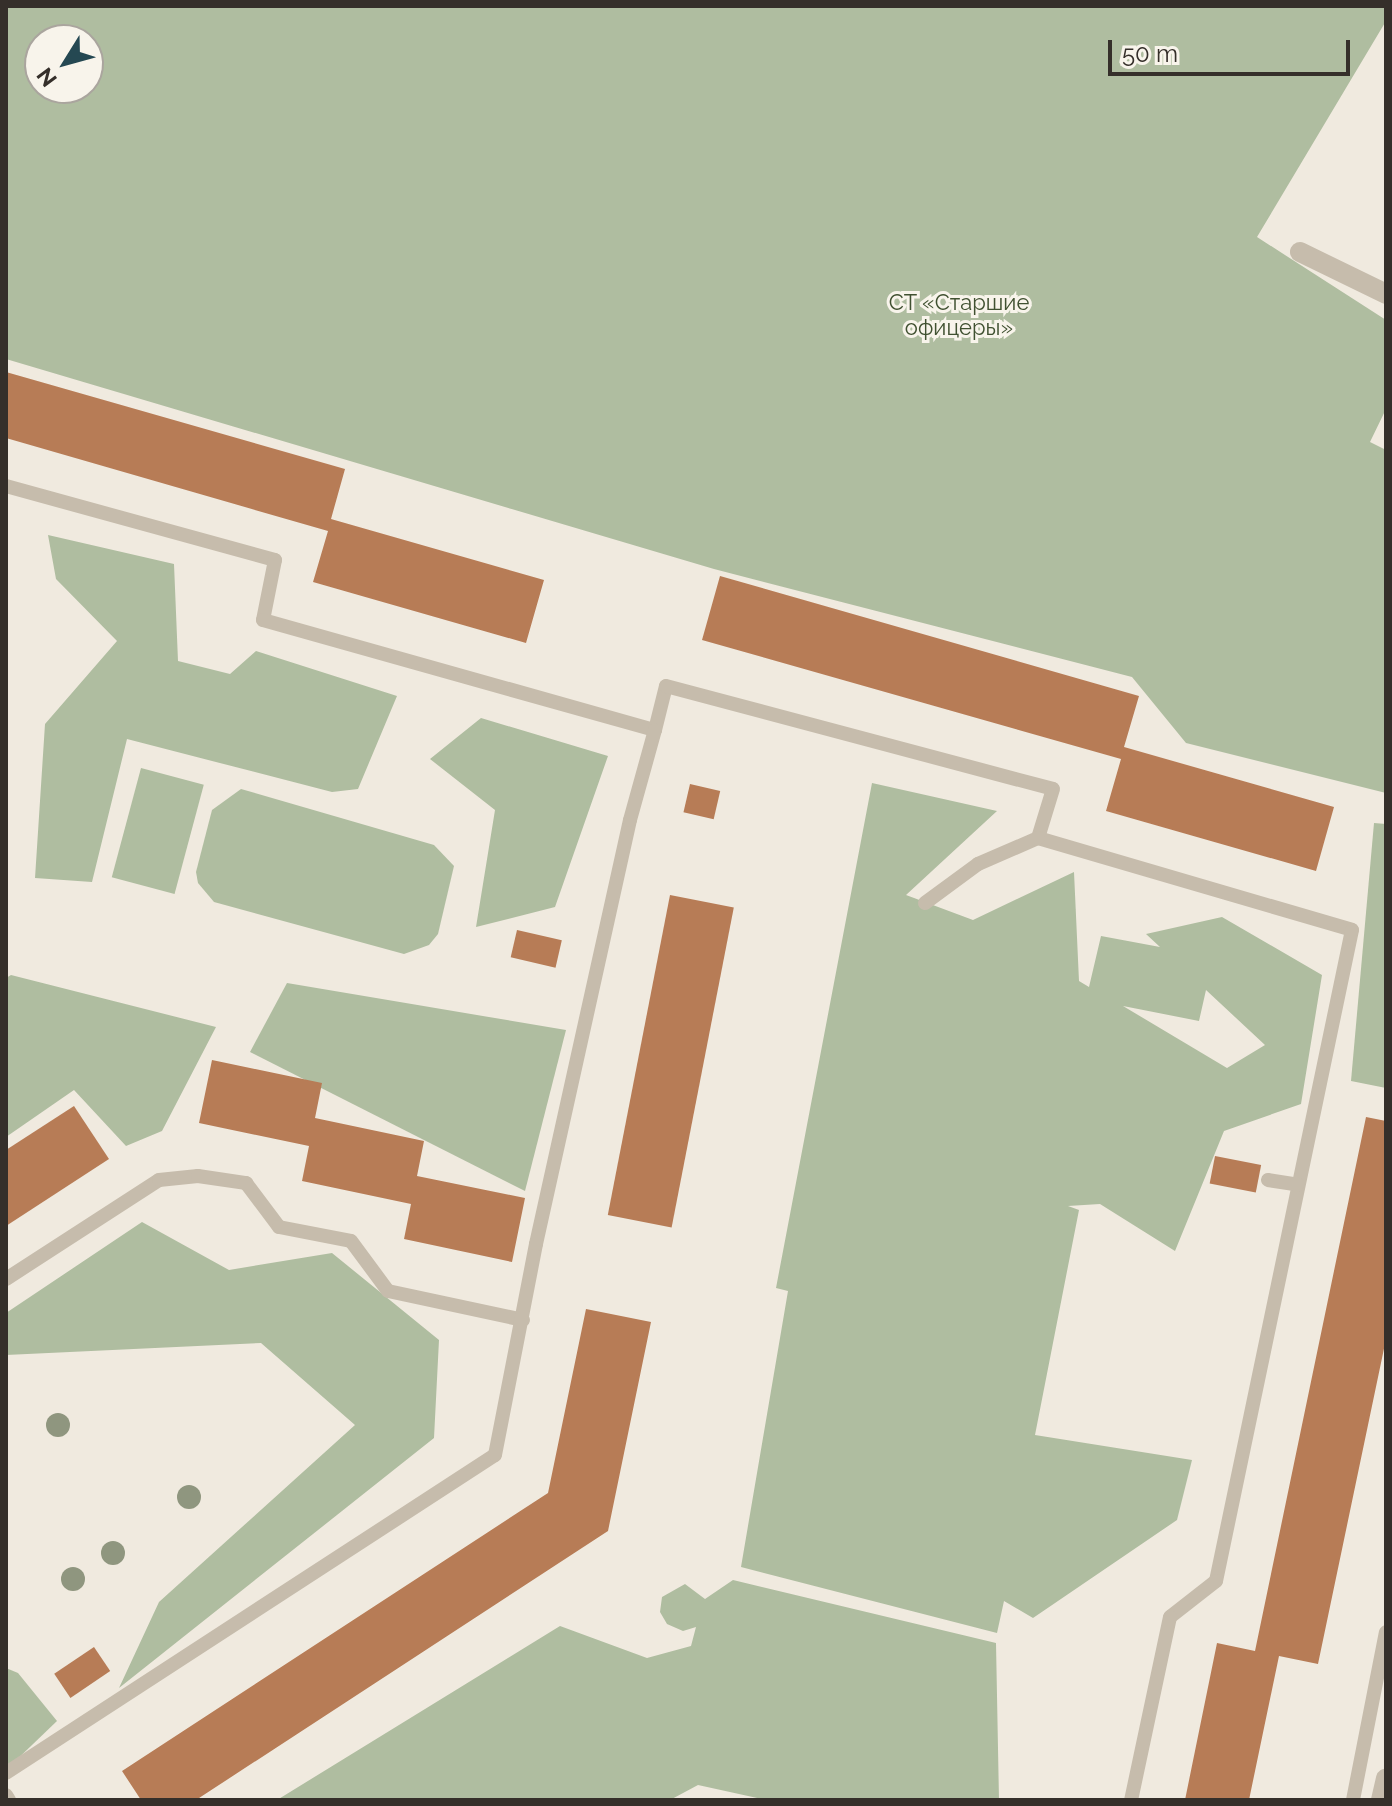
<!DOCTYPE html>
<html>
<head>
<meta charset="utf-8">
<style>
  body { margin:0 }
  #map { position:relative; width:1392px; height:1806px; overflow:hidden; background:#f0eadf; font-family:Raleway,sans-serif }
  div>[style] { position:absolute }
  .green>* { inset:0; background:#afbda0; transform-origin:0 0 }
  .building>* { inset:0; background:#b77c56; transform-origin:0 0 }
  .service>* { height:14px; margin:-7px; padding:0 7px; transform-origin:7px; border-radius:7px; background:#c6bcac }
  .minor>* { height:20px; margin:-10px; padding:0 10px; transform-origin:10px; border-radius:10px; background:#c6bcac }
  .trees>* { width:24px; height:24px; margin:-12px; border-radius:50%; background:#8f967f }
  span { translate:-50% -50%; white-space:nowrap; text-align:center; line-height:1.15; -webkit-text-stroke:6px #f8f4eb; paint-order:stroke }
  .park-label { font-size:22px; color:#405131 }
  .frame { position:absolute; inset:0; border:8px solid #352f2a; pointer-events:none }
  .north { position:absolute; left:24px; top:24px; width:80px; height:80px; box-sizing:border-box; background:#f8f4eb; border:2px solid #aaa59e; border-radius:50%; rotate:233deg; font-size:22px; font-weight:700; line-height:32px; text-align:center; color:#352f2a }
  .north::after { content:''; display:block; margin:auto; width:28px; height:36px; background:#254852; clip-path:polygon(50% 0,100% 100%,50% 72%,0 100%) }
  .scale { position:absolute; left:1108px; top:40px; width:242px; height:36px; box-sizing:border-box; border:4px solid #352f2a; border-top:0; padding-left:10px; font-size:24px; line-height:28px; white-space:nowrap; color:#352f2a; -webkit-text-stroke:6px #f8f4eb; paint-order:stroke }
</style>
</head>
<body>
<div id="map">
  <div class="green">
    <i style="clip-path:polygon(evenodd,6px 6px,1386px 6px,1386px 21px,1257px 237px,1386px 320px,1386px 409px,1370px 442px,1386px 450px,1386px 793px,1186px 743px,1132px 677px,714px 569px,6px 359px,6px 6px,40px 40px,88px 40px,88px 88px,40px 88px,40px 40px)"></i>
    <i style="clip-path:polygon(48px 535px,174px 564px,178px 661px,230px 674px,256px 651px,397px 696px,358px 789px,332px 792px,127px 739px,92px 882px,35px 878px,45px 724px,117px 641px,56px 579px)"></i>
    <i style="clip-path:polygon(481px 718px,608px 756px,555px 907px,476px 927px,495px 810px,430px 759px)"></i>
    <i style="left:141px;top:768px;width:65px;height:113px;rotate:15deg"></i>
    <i style="clip-path:polygon(evenodd,872px 783px,997px 811px,906px 895px,973px 920px,1074px 872px,1079px 981px,1089px 987px,1101px 936px,1160px 947px,1146px 934px,1222px 917px,1322px 975px,1301px 1104px,1224px 1131px,1175px 1251px,1100px 1204px,1068px 1206px,1079px 1210px,1035px 1435px,1192px 1460px,1177px 1520px,1033px 1618px,1004px 1601px,997px 1633px,741px 1567px,788px 1291px,776px 1288px,872px 783px,1206px 990px,1265px 1045px,1227px 1068px,1123px 1006px,1199px 1021px,1206px 990px)"></i>
    <i style="clip-path:polygon(241px 789px,434px 845px,454px 866px,438px 934px,429px 945px,404px 954px,214px 902px,198px 883px,196px 872px,212px 810px)"></i>
    <i style="clip-path:polygon(1374px 823px,1386px 824px,1386px 1088px,1351px 1081px)"></i>
    <i style="clip-path:polygon(11px 975px,216px 1027px,162px 1131px,126px 1146px,74px 1090px,6px 1137px,6px 978px)"></i>
    <i style="clip-path:polygon(287px 983px,566px 1030px,525px 1191px,250px 1052px)"></i>
    <i style="clip-path:polygon(142px 1222px,229px 1270px,332px 1253px,439px 1340px,434px 1438px,119px 1688px,159px 1602px,355px 1425px,261px 1343px,6px 1355px,6px 1313px)"></i>
    <i style="clip-path:polygon(733px 1580px,996px 1643px,999px 1800px,766px 1800px,698px 1785px,670px 1800px,277px 1800px,560px 1626px,647px 1658px,691px 1646px,696px 1627px,683px 1631px,667px 1624px,660px 1612px,662px 1597px,685px 1584px,705px 1599px)"></i>
    <i style="clip-path:polygon(6px 1668px,18px 1673px,57px 1721px,6px 1770px)"></i>
  </div>
  <div class="building">
    <i style="clip-path:polygon(6px 372px,345px 469px,331px 519px,544px 580px,526px 643px,313px 582px,328px 531px,6px 438px)"></i>
    <i style="clip-path:polygon(720px 576px,1139px 696px,1124px 747px,1334px 807px,1316px 871px,1106px 811px,1121px 759px,702px 640px)"></i>
    <i style="left:690px;top:784px;width:31px;height:29px;rotate:13deg"></i>
    <i style="left:670px;top:895px;width:65px;height:326px;rotate:11deg"></i>
    <i style="left:517px;top:930px;width:46px;height:28px;rotate:13deg"></i>
    <i style="clip-path:polygon(212px 1060px,322px 1083px,315px 1118px,424px 1141px,417px 1176px,525px 1198px,512px 1262px,404px 1239px,411px 1204px,302px 1181px,309px 1146px,199px 1123px)"></i>
    <i style="clip-path:polygon(74px 1106px,109px 1159px,6px 1226px,6px 1150px)"></i>
    <i style="clip-path:polygon(1366px 1117px,1386px 1121px,1386px 1339px,1318px 1664px,1279px 1656px,1249px 1800px,1185px 1800px,1217px 1643px,1255px 1651px)"></i>
    <i style="left:1215px;top:1156px;width:47px;height:28px;rotate:11deg"></i>
    <i style="clip-path:polygon(586px 1309px,651px 1322px,608px 1531px,196px 1800px,141px 1800px,122px 1771px,548px 1493px)"></i>
    <i style="left:94px;top:1647px;width:29px;height:48px;rotate:56deg"></i>
  </div>
  <div class="service">
    <i style="left:6px;top:486px;width:279px;rotate:15.4deg"></i>
    <i style="left:275px;top:560px;width:61px;rotate:101.3deg"></i>
    <i style="left:263px;top:620px;width:407px;rotate:15.7deg"></i>
    <i style="left:655px;top:730px;width:45px;rotate:-76deg"></i>
    <i style="left:666px;top:686px;width:400px;rotate:14.9deg"></i>
    <i style="left:1053px;top:789px;width:51px;rotate:107deg"></i>
    <i style="left:1038px;top:838px;width:327px;rotate:16.3deg"></i>
    <i style="left:1352px;top:930px;width:665px;rotate:101.8deg"></i>
    <i style="left:1216px;top:1581px;width:58px;rotate:142deg"></i>
    <i style="left:1170px;top:1617px;width:187px;rotate:102deg"></i>
    <i style="left:925px;top:903px;width:66px;rotate:-36.3deg"></i>
    <i style="left:978px;top:864px;width:65px;rotate:-23.4deg"></i>
    <i style="left:1268px;top:1180px;width:30px;rotate:9deg"></i>
    <i style="left:6px;top:1279px;width:182px;rotate:-32.9deg"></i>
    <i style="left:159px;top:1180px;width:39px;rotate:-6deg"></i>
    <i style="left:198px;top:1176px;width:49px;rotate:8.3deg"></i>
    <i style="left:246px;top:1183px;width:55px;rotate:53.1deg"></i>
    <i style="left:279px;top:1227px;width:73px;rotate:11deg"></i>
    <i style="left:351px;top:1241px;width:62px;rotate:53.5deg"></i>
    <i style="left:388px;top:1291px;width:138px;rotate:12.1deg"></i>
    <i style="left:6px;top:1773px;width:583px;rotate:-33.04deg"></i>
    <i style="left:495px;top:1455px;width:215px;rotate:-79deg"></i>
    <i style="left:536px;top:1244px;width:434px;rotate:-77.5deg"></i>
    <i style="left:630px;top:820px;width:93px;rotate:-74.5deg"></i>
    <i style="left:6px;top:1795px;width:6px;rotate:59deg"></i>
    <i style="left:1353px;top:1800px;width:171px;rotate:-78.9deg"></i>
  </div>
  <div class="minor">
    <i style="left:1300px;top:252px;width:96px;rotate:26deg"></i>
    <i style="left:1381px;top:1800px;width:22px;rotate:-77deg"></i>
  </div>
  <div class="trees">
    <i style="left:58px;top:1425px"></i>
    <i style="left:189px;top:1497px"></i>
    <i style="left:113px;top:1553px"></i>
    <i style="left:73px;top:1579px"></i>
  </div>
  <div class="park-label">
    <span style="left:959px;top:315px">СТ «Старшие<br>офицеры»</span>
  </div>
  <div class="frame"></div>
  <div class="north">N</div>
  <div class="scale">50 m</div>
</div>
</body>
</html>
